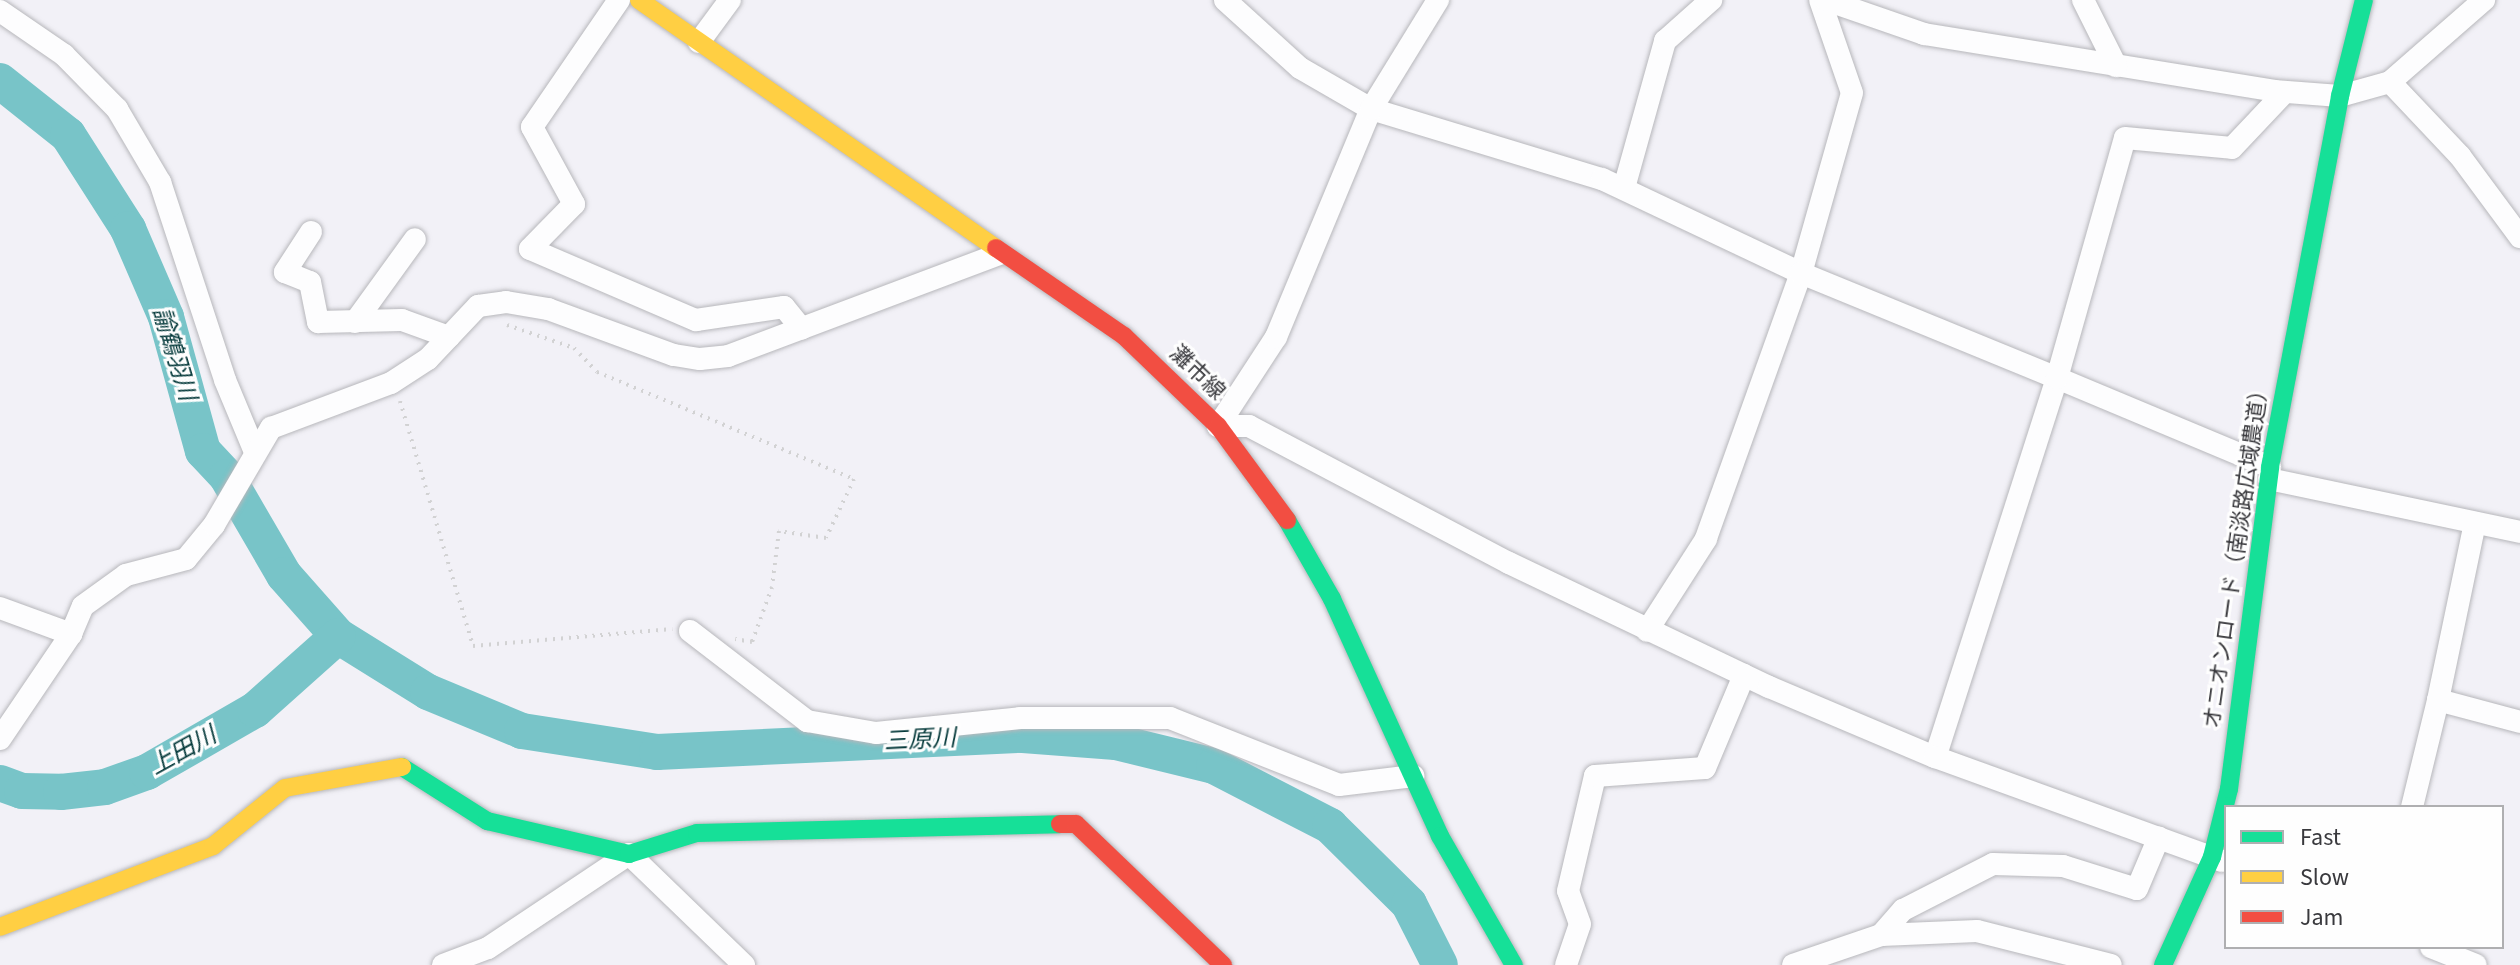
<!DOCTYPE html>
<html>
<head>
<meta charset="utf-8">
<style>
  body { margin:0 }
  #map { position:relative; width:2520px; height:965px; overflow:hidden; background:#f2f1f7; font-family:"Source Sans 3","Noto Sans JP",sans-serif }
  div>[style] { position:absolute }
  .river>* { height:36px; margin:-18px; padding:0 18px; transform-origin:18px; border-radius:18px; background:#78c4c8 }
  .path>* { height:4px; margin-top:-2px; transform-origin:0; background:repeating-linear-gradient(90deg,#d2d2d3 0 2px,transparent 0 8px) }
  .roads { filter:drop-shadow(0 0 2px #b7b7bb) drop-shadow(0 0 2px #b7b7bb) }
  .street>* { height:22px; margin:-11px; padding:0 11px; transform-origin:11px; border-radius:11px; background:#fdfdfe }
  .fast>* { height:18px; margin:-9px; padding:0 9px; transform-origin:9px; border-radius:9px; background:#16e098 }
  .slow>* { height:18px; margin:-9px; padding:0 9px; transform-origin:9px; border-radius:9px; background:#ffcf43 }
  .jam>* { height:18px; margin:-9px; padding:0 9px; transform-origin:9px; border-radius:9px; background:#f24e42 }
  span { translate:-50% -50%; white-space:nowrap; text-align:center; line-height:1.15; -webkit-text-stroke:6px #fefefe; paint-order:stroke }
  .street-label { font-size:22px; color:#39393d }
  .water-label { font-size:24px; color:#04393a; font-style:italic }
  .legend { position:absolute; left:2224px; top:805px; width:280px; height:144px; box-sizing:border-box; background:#fefefe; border:2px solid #afafb1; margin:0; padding:10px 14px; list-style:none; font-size:24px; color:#39393d }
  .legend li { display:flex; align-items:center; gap:16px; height:40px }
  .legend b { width:40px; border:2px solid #afafb1 }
</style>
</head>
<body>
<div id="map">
  <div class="river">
    <i style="left:0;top:81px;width:87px;rotate:38.5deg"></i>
    <i style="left:68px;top:135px;width:112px;rotate:57.4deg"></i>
    <i style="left:128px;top:229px;width:96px;rotate:66.6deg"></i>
    <i style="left:166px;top:317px;width:139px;rotate:74.6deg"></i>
    <i style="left:203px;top:451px;width:35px;rotate:47deg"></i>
    <i style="left:227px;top:477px;width:113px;rotate:59.8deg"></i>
    <i style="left:284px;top:575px;width:81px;rotate:48.5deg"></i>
    <i style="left:338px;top:636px;width:106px;rotate:31.9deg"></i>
    <i style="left:428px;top:692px;width:102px;rotate:22.5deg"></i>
    <i style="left:522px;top:731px;width:137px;rotate:8.8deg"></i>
    <i style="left:657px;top:752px;width:366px;rotate:-2.7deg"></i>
    <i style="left:1023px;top:735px;width:93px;rotate:4.3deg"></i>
    <i style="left:1116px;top:742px;width:101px;rotate:13.8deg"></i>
    <i style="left:1214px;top:766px;width:131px;rotate:27.3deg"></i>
    <i style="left:1330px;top:826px;width:111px;rotate:44.6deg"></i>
    <i style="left:1409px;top:904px;width:68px;rotate:63.1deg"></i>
    <i style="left:0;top:783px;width:23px;rotate:20deg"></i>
    <i style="left:22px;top:791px;width:39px;rotate:1deg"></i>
    <i style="left:61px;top:792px;width:44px;rotate:-6.5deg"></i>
    <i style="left:105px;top:787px;width:45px;rotate:-19.7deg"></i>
    <i style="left:147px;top:772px;width:125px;rotate:-29.9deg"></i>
    <i style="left:255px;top:710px;width:111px;rotate:-41.7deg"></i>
  </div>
  <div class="path">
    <i style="left:507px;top:325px;width:71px;rotate:18.9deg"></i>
    <i style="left:574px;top:348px;width:33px;rotate:46deg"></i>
    <i style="left:597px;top:372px;width:278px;rotate:22.6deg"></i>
    <i style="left:854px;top:479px;width:65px;rotate:115.4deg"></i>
    <i style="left:826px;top:538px;width:48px;rotate:-171.5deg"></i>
    <i style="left:779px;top:531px;width:56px;rotate:97.1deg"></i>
    <i style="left:772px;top:587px;width:59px;rotate:110deg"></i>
    <i style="left:752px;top:642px;width:17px;rotate:-170deg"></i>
    <i style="left:400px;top:401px;width:256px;rotate:73.4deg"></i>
    <i style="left:473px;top:646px;width:200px;rotate:-4.9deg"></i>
  </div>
  <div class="roads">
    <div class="street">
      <i style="left:619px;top:0;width:154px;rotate:124.4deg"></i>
      <i style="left:532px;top:127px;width:88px;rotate:61.4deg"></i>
      <i style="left:574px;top:204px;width:63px;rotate:134.4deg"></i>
      <i style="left:530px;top:249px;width:181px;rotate:23.2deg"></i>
      <i style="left:696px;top:320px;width:89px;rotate:-8.4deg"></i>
      <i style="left:784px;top:307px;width:28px;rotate:51deg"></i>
      <i style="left:1225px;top:0;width:101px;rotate:42.2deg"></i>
      <i style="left:1300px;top:68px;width:82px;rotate:30deg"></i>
      <i style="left:1371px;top:109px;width:241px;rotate:16.9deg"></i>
      <i style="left:1602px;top:179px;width:220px;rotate:25.3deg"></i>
      <i style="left:1801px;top:273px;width:282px;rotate:109.7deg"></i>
      <i style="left:1706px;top:539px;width:109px;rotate:122.7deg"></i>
      <i style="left:1820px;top:0;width:98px;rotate:71deg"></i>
      <i style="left:1852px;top:93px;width:187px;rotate:105.8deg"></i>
      <i style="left:1801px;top:273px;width:277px;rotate:22.3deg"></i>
      <i style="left:2057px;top:378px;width:398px;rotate:107.8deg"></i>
      <i style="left:1826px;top:0;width:104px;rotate:19.1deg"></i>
      <i style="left:1924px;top:34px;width:355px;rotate:9.2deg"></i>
      <i style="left:2274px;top:91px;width:66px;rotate:4.3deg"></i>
      <i style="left:2340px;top:96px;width:52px;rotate:-15.6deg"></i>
      <i style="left:2390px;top:82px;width:125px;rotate:-41.1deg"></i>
      <i style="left:2083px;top:0;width:74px;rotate:63.4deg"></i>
      <i style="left:0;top:11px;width:78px;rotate:34.5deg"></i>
      <i style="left:64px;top:55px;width:76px;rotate:45.5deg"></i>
      <i style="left:117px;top:109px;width:85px;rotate:59.5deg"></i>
      <i style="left:160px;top:182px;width:208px;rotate:71.8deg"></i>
      <i style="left:225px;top:380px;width:78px;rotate:67.4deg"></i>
      <i style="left:699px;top:42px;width:52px;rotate:-53.6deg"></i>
      <i style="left:2390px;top:82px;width:102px;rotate:46.6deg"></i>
      <i style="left:2460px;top:156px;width:101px;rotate:53.5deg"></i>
      <i style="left:1624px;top:188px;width:153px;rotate:-74.4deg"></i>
      <i style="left:1665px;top:41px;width:62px;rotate:-41.7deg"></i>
      <i style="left:311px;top:232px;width:48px;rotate:123deg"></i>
      <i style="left:285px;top:272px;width:27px;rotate:22deg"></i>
      <i style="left:310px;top:282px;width:41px;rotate:78.7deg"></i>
      <i style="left:318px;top:322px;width:84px;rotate:-1.4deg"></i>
      <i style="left:402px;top:320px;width:50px;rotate:19.9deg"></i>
      <i style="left:355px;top:322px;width:102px;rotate:-54.1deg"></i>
      <i style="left:1218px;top:426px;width:31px"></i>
      <i style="left:1249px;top:426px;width:294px;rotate:27.8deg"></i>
      <i style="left:1509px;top:563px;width:288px;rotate:25.5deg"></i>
      <i style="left:1769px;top:687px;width:180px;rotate:22.9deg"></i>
      <i style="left:1935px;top:757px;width:305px;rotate:19.9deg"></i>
      <i style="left:1218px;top:426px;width:106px;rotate:-56.9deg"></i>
      <i style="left:1276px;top:337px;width:247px;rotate:-67.4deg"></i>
      <i style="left:1371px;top:109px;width:128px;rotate:-58.4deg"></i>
      <i style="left:2270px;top:467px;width:231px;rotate:-157.3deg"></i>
      <i style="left:2057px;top:378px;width:249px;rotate:-74.2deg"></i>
      <i style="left:2125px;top:138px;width:107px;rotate:5.3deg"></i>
      <i style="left:2232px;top:148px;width:77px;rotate:-46.6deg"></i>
      <i style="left:2269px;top:479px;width:257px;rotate:11.9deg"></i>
      <i style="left:0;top:608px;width:76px;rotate:20.1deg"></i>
      <i style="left:690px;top:631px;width:148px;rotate:37.6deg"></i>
      <i style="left:807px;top:721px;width:70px;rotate:9.9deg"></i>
      <i style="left:876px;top:733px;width:145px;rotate:-5.9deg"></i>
      <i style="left:1020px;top:718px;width:150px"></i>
      <i style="left:1170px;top:718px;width:182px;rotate:21.6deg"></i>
      <i style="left:1339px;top:785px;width:75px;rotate:-6.9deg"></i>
      <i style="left:2438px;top:700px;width:181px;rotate:-78.2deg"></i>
      <i style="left:0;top:739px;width:127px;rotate:-55.9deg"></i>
      <i style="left:71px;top:634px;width:30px;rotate:-67deg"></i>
      <i style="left:83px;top:606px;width:53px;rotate:-35.8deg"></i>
      <i style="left:126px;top:575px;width:62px;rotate:-14.9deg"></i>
      <i style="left:186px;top:559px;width:44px;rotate:-50.5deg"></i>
      <i style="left:214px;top:525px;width:113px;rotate:-59.6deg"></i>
      <i style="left:271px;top:428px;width:128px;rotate:-20.6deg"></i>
      <i style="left:391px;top:383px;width:44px;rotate:-33deg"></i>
      <i style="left:428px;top:359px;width:73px;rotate:-46.7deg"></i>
      <i style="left:478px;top:306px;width:28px;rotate:-8deg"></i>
      <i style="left:506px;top:302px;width:43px;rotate:9.5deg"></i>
      <i style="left:548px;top:309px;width:134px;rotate:20.1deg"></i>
      <i style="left:674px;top:355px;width:26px;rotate:9deg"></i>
      <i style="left:700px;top:359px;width:28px;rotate:-6deg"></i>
      <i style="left:728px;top:356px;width:290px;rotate:-20.6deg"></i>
      <i style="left:2412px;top:807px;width:110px;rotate:-76.3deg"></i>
      <i style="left:2438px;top:700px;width:85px;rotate:15deg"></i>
      <i style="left:1881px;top:935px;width:96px;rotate:-2.4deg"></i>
      <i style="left:1977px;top:931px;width:138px;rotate:14.2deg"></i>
      <i style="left:2431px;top:947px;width:48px;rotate:21.8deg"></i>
      <i style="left:443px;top:965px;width:48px;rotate:-20.7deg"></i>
      <i style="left:488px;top:948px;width:169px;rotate:-33.7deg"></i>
      <i style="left:629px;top:854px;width:160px;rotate:44deg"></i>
      <i style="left:1566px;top:965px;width:43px;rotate:-71.1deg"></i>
      <i style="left:1580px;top:924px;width:35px;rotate:-110deg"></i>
      <i style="left:1568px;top:891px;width:118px;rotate:-76.8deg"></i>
      <i style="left:1595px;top:776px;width:110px;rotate:-4.2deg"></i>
      <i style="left:1705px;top:768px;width:101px;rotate:-67.2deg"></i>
      <i style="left:1793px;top:965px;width:93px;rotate:-18.8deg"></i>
      <i style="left:1881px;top:935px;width:33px;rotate:-49deg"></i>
      <i style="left:1903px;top:910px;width:101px;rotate:-27.1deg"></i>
      <i style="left:1993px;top:864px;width:70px;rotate:1.6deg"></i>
      <i style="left:2063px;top:866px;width:77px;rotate:17.3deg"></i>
      <i style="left:2137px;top:889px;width:56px;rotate:-67.1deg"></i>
    </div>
    <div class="fast">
      <i style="left:1287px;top:520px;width:91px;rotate:60.3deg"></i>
      <i style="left:1332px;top:599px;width:260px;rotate:65.5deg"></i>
      <i style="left:1440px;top:836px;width:149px;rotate:60.2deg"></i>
      <i style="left:402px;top:767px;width:101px;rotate:32.4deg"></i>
      <i style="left:487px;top:821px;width:146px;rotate:13.1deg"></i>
      <i style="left:629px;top:854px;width:71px;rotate:-17.2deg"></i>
      <i style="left:697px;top:833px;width:363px;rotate:-1.4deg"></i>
      <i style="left:2163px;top:965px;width:119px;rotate:-65.6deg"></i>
      <i style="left:2212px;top:857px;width:70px;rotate:-76deg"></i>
      <i style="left:2229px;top:789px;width:325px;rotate:-82.7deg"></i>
      <i style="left:2270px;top:467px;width:378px;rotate:-79.3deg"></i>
      <i style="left:2340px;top:96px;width:99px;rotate:-76deg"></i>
    </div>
    <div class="slow">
      <i style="left:639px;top:0;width:435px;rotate:34.8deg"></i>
      <i style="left:0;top:927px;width:228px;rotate:-20.8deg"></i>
      <i style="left:213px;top:846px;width:92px;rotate:-38.9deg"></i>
      <i style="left:285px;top:788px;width:119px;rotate:-10.2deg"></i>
    </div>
    <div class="jam">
      <i style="left:996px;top:248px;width:155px;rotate:34.5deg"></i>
      <i style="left:1124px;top:336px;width:130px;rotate:43.8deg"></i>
      <i style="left:1218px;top:426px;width:117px;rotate:53.7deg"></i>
      <i style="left:1060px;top:824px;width:16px"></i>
      <i style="left:1076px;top:824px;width:204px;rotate:43.8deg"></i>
    </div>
  </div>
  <div class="street-label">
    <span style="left:1197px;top:373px;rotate:44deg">灘市線</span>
    <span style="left:2237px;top:554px;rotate:-82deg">オニオンロード（南淡路広域農道）</span>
  </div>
  <div class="water-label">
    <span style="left:174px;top:354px;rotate:73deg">諭鶴羽川</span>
    <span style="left:920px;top:740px;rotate:-3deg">三原川</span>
    <span style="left:183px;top:751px;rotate:-29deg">上田川</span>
  </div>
  <ul class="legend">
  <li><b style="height:10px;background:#16e098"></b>Fast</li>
  <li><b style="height:10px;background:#ffcf43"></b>Slow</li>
  <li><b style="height:10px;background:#f24e42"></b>Jam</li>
  </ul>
</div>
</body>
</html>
